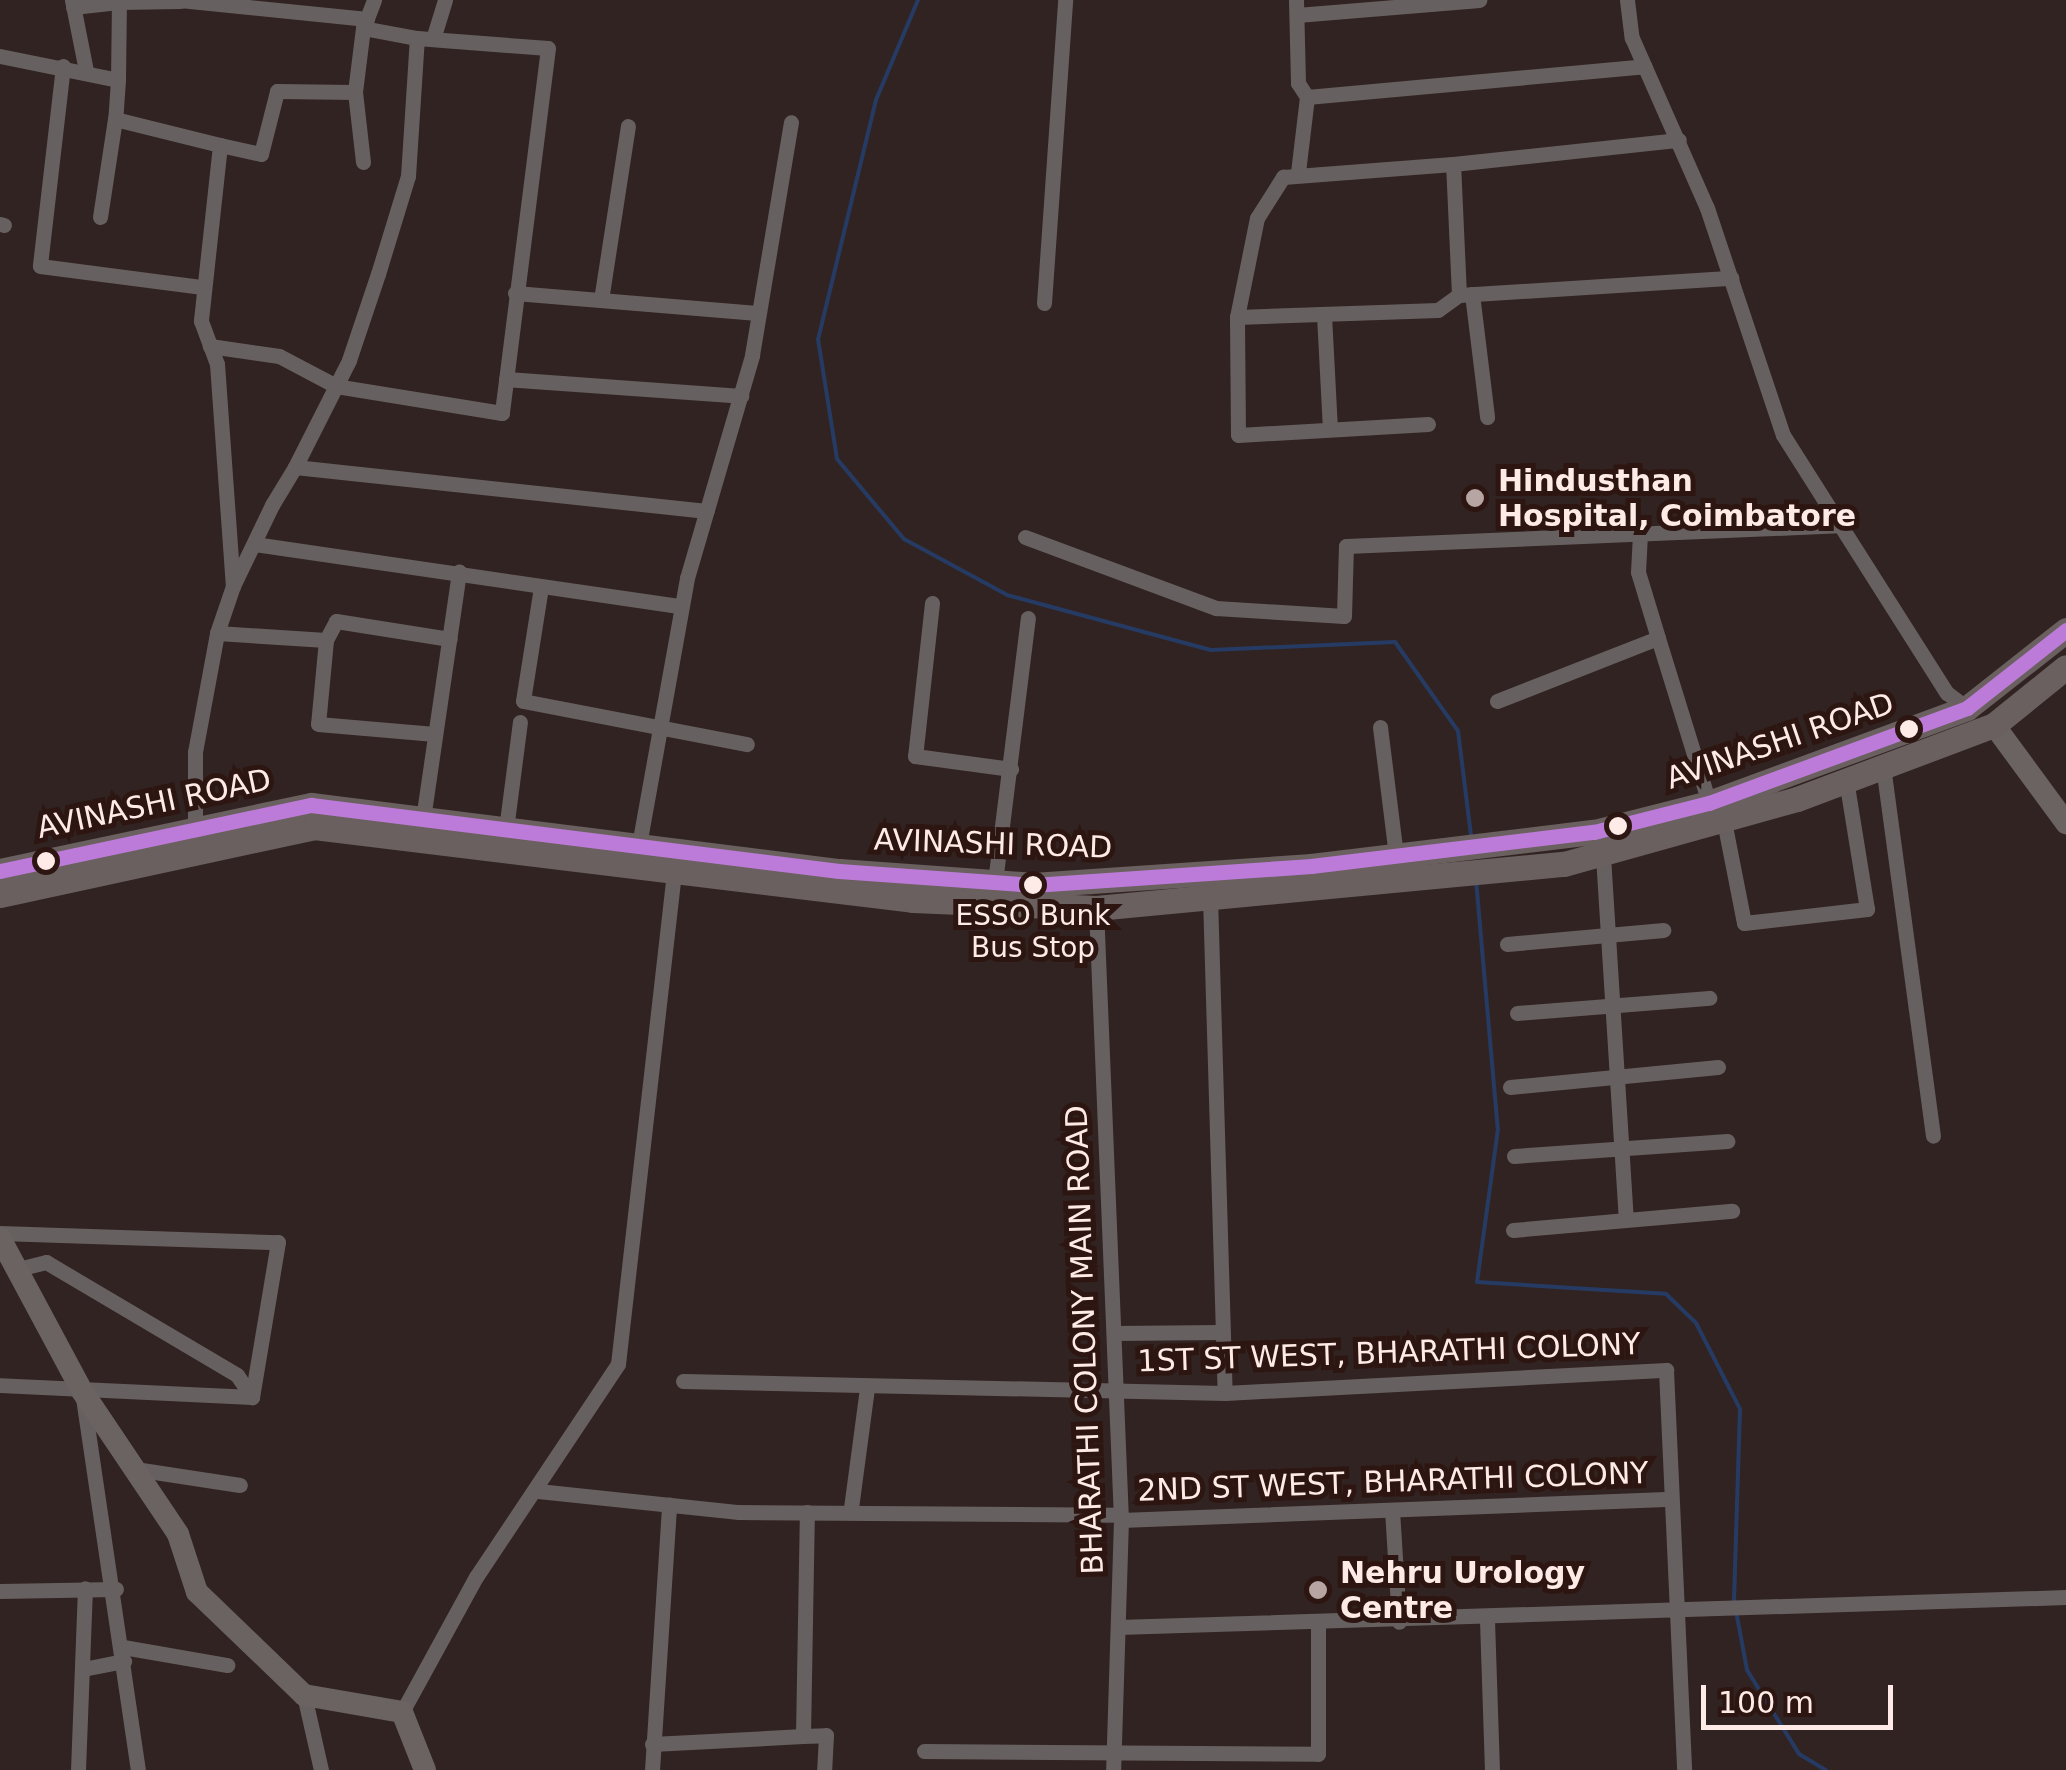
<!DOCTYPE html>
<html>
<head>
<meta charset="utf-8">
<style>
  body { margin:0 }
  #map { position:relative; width:2066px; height:1770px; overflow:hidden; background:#312321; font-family:"DejaVu Sans",sans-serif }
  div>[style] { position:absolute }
  .stream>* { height:4px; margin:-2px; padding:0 2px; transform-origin:2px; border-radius:2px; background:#263b63 }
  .street>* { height:15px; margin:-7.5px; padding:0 7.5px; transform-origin:7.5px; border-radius:7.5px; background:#676060 }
  .secondary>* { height:22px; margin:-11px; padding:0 11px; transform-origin:11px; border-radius:11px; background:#6b6362 }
  .primary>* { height:25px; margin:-12.5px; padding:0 12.5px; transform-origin:12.5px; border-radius:12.5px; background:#6a605f }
  .bus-1>* { height:15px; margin:-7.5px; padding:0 7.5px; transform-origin:7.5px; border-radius:7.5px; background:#bd7bd9 }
  .dots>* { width:28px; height:28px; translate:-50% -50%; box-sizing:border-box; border:5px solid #2d1511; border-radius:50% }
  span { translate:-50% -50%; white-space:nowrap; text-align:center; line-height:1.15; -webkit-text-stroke:10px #2d1511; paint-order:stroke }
  .bus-label { font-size:28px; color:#feebe8 }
  .poi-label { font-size:30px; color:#feebe8; font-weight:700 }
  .left { translate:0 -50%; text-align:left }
  .street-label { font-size:30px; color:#feebe8 }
  .scale { position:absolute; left:1701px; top:1685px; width:192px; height:45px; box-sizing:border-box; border:5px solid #feebe8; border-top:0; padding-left:12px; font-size:30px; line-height:35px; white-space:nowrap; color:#feebe8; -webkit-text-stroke:8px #2d1511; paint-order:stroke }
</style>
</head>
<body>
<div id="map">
  <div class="stream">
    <i style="left:918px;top:0;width:108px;rotate:112.8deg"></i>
    <i style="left:876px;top:100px;width:246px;rotate:103.6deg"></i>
    <i style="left:818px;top:339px;width:121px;rotate:81deg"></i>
    <i style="left:837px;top:459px;width:104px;rotate:50.1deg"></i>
    <i style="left:904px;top:539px;width:117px;rotate:28.5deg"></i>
    <i style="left:1007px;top:595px;width:211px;rotate:15.1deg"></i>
    <i style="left:1211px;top:650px;width:184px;rotate:-2.5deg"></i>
    <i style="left:1395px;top:642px;width:109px;rotate:54.7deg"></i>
    <i style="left:1458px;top:731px;width:106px;rotate:82.9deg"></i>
    <i style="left:1476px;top:880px;width:250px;rotate:85deg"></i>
    <i style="left:1498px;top:1129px;width:154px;rotate:97.8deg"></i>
    <i style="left:1477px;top:1282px;width:189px;rotate:3.6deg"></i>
    <i style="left:1666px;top:1294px;width:42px;rotate:44deg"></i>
    <i style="left:1696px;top:1323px;width:97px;rotate:62.9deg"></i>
    <i style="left:1740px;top:1409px;width:193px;rotate:91.8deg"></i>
    <i style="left:1736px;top:1611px;width:60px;rotate:79.4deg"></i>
    <i style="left:1747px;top:1670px;width:99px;rotate:58.2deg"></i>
    <i style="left:1799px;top:1754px;width:31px;rotate:31deg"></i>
  </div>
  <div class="street">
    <i style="left:72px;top:0;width:72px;rotate:78.8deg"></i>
    <i style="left:180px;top:0;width:188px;rotate:5.8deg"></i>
    <i style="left:374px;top:0;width:30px;rotate:111deg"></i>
    <i style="left:363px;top:28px;width:55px;rotate:10.5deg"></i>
    <i style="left:1296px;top:0;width:83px;rotate:88.6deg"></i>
    <i style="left:1298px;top:83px;width:17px;rotate:57deg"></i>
    <i style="left:1307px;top:97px;width:76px;rotate:96.8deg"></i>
    <i style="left:1627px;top:0;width:38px;rotate:83deg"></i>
    <i style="left:1632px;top:38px;width:186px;rotate:66.2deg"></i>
    <i style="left:1707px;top:208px;width:239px;rotate:71.5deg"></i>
    <i style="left:1783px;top:435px;width:306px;rotate:57.6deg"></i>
    <i style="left:1947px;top:693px;width:25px;rotate:37deg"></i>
    <i style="left:73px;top:7px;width:46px;rotate:-6.2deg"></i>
    <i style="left:1297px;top:15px;width:183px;rotate:-4.7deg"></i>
    <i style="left:433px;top:39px;width:41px;rotate:-72.9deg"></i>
    <i style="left:0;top:56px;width:120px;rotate:11.5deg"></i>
    <i style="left:118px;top:80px;width:39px;rotate:94deg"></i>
    <i style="left:115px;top:119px;width:108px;rotate:13.9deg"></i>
    <i style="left:220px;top:145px;width:177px;rotate:96.2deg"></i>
    <i style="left:201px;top:321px;width:46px;rotate:69.6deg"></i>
    <i style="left:217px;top:364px;width:223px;rotate:85.9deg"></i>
    <i style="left:63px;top:66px;width:201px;rotate:96.6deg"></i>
    <i style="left:40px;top:266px;width:162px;rotate:7.4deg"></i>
    <i style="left:118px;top:80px;width:78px;rotate:-89.3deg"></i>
    <i style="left:119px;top:2px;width:61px;rotate:-0.9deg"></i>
    <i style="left:1307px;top:97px;width:339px;rotate:-5.2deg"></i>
    <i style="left:220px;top:145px;width:42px;rotate:12.4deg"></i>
    <i style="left:261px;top:154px;width:65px;rotate:-75.7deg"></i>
    <i style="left:277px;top:91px;width:78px;rotate:0.7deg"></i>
    <i style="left:363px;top:162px;width:70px;rotate:-96.5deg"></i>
    <i style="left:355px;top:92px;width:64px;rotate:-82.9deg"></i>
    <i style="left:100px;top:217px;width:99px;rotate:-81.3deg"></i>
    <i style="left:0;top:224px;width:4px;rotate:14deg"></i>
    <i style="left:515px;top:293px;width:243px;rotate:4.7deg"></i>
    <i style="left:1472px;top:294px;width:124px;rotate:83deg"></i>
    <i style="left:1459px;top:295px;width:131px;rotate:-92.6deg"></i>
    <i style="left:1453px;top:164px;width:227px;rotate:-6.1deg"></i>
    <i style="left:601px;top:300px;width:176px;rotate:-81.2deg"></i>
    <i style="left:1044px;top:303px;width:304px;rotate:-86deg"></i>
    <i style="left:1324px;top:315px;width:113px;rotate:87deg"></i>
    <i style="left:1237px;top:317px;width:201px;rotate:-2deg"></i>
    <i style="left:1438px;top:310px;width:26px;rotate:-36deg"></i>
    <i style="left:1459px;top:295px;width:273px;rotate:-3.6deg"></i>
    <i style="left:506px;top:379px;width:236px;rotate:4.1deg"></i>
    <i style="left:1428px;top:424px;width:190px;rotate:176.7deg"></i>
    <i style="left:1238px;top:435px;width:118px;rotate:-90.5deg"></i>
    <i style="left:1237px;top:317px;width:101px;rotate:-78.6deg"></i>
    <i style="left:1257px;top:218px;width:49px;rotate:-57.6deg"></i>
    <i style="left:1283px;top:177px;width:170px;rotate:-4.4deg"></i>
    <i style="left:295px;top:467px;width:414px;rotate:6.1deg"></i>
    <i style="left:1640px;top:534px;width:38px;rotate:93deg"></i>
    <i style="left:1638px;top:572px;width:69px;rotate:73.1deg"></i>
    <i style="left:1025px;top:537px;width:204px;rotate:20.4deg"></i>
    <i style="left:1216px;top:608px;width:128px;rotate:3.6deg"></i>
    <i style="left:1344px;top:616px;width:70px;rotate:-88.4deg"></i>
    <i style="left:1346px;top:546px;width:493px;rotate:-2.4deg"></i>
    <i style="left:254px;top:544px;width:431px;rotate:8.3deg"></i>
    <i style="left:541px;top:587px;width:115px;rotate:99deg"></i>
    <i style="left:523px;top:701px;width:228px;rotate:10.9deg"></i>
    <i style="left:932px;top:603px;width:154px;rotate:96.3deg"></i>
    <i style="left:915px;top:756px;width:97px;rotate:7.7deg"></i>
    <i style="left:217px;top:633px;width:109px;rotate:3.7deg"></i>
    <i style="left:326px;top:640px;width:21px;rotate:-62deg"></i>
    <i style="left:336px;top:621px;width:115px;rotate:9deg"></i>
    <i style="left:326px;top:640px;width:84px;rotate:95.4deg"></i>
    <i style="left:318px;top:724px;width:117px;rotate:4.9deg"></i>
    <i style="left:1497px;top:701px;width:173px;rotate:-21.4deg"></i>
    <i style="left:1658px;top:638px;width:173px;rotate:72.8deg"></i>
    <i style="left:1380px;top:727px;width:129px;rotate:82.9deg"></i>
    <i style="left:1883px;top:766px;width:373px;rotate:82.3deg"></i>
    <i style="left:424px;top:812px;width:243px;rotate:-81.7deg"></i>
    <i style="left:1724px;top:821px;width:104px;rotate:78.9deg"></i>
    <i style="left:1744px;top:923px;width:124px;rotate:-6.5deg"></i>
    <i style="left:1867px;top:909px;width:131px;rotate:-99.2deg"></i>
    <i style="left:195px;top:825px;width:73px;rotate:-90deg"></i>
    <i style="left:195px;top:752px;width:121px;rotate:-79.5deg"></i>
    <i style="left:217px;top:633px;width:50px;rotate:-71.2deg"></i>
    <i style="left:233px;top:586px;width:90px;rotate:-64.3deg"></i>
    <i style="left:272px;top:505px;width:44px;rotate:-58.8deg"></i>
    <i style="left:295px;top:467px;width:91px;rotate:-63.2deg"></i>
    <i style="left:336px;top:386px;width:29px;rotate:-63deg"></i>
    <i style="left:349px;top:360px;width:91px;rotate:-71.4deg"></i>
    <i style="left:378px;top:274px;width:102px;rotate:-73deg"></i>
    <i style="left:408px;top:176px;width:138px;rotate:-86.3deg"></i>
    <i style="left:417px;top:38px;width:131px;rotate:4.4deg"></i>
    <i style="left:548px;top:48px;width:368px;rotate:97.2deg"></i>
    <i style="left:502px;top:413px;width:168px;rotate:-170.8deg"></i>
    <i style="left:336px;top:386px;width:64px;rotate:-152.2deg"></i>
    <i style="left:279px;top:356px;width:70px;rotate:-171.8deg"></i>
    <i style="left:505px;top:837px;width:116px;rotate:-82.6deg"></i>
    <i style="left:639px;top:845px;width:271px;rotate:-79.8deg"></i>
    <i style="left:687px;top:578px;width:232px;rotate:-73.7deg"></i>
    <i style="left:752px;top:355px;width:236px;rotate:-80.5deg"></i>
    <i style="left:1603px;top:856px;width:364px;rotate:86.4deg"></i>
    <i style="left:995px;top:882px;width:266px;rotate:-82.9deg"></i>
    <i style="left:1210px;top:897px;width:496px;rotate:88.3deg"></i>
    <i style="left:1096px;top:908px;width:613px;rotate:87.66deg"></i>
    <i style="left:1121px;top:1520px;width:250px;rotate:91.8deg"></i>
    <i style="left:1507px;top:944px;width:157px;rotate:-5.1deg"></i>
    <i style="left:1517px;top:1013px;width:193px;rotate:-4.5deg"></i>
    <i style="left:1510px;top:1087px;width:209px;rotate:-5.5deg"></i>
    <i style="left:1514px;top:1156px;width:214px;rotate:-4deg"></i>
    <i style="left:1513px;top:1230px;width:220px;rotate:-5deg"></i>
    <i style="left:0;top:1233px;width:278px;rotate:1.9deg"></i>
    <i style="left:278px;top:1242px;width:157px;rotate:99.5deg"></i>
    <i style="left:252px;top:1397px;width:252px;rotate:-177.3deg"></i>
    <i style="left:18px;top:1269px;width:29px;rotate:-14deg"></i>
    <i style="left:46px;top:1262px;width:222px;rotate:30.6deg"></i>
    <i style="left:237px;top:1375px;width:27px;rotate:56deg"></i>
    <i style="left:1114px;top:1333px;width:106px;rotate:-0.5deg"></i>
    <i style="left:683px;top:1381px;width:542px;rotate:1.27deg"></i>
    <i style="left:1225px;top:1393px;width:442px;rotate:-3deg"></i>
    <i style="left:1666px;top:1370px;width:400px;rotate:87.4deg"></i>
    <i style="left:83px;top:1398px;width:376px;rotate:81.6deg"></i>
    <i style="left:135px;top:1469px;width:106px;rotate:8.7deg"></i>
    <i style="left:538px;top:1491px;width:202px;rotate:6deg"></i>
    <i style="left:739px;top:1512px;width:382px;rotate:0.4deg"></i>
    <i style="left:851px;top:1508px;width:121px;rotate:-82.4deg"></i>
    <i style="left:1392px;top:1510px;width:112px;rotate:86.4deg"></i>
    <i style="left:1121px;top:1520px;width:545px;rotate:-2.21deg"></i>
    <i style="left:0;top:1591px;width:116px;rotate:-1deg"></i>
    <i style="left:1487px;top:1620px;width:150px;rotate:88.1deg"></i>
    <i style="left:1118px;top:1627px;width:948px;rotate:-1.81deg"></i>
    <i style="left:123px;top:1647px;width:106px;rotate:9.8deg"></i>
    <i style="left:83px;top:1669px;width:42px;rotate:-11deg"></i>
    <i style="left:304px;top:1695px;width:77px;rotate:77.2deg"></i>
    <i style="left:402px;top:1712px;width:154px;rotate:-61.3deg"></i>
    <i style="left:476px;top:1577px;width:256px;rotate:-56.3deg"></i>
    <i style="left:618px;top:1364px;width:495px;rotate:-83.5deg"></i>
    <i style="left:803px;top:1736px;width:23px;rotate:-2deg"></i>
    <i style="left:826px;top:1735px;width:35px;rotate:93deg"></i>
    <i style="left:652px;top:1744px;width:151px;rotate:-3deg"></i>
    <i style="left:803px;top:1736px;width:224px;rotate:-89deg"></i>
    <i style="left:924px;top:1751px;width:394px;rotate:0.4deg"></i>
    <i style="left:1318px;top:1754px;width:131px;rotate:-90deg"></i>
    <i style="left:78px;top:1770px;width:182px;rotate:-87.8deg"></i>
    <i style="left:652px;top:1770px;width:266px;rotate:-86.3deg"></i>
  </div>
  <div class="secondary">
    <i style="left:1994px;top:725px;width:122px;rotate:53.7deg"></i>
    <i style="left:0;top:1238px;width:174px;rotate:61.8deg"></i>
    <i style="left:82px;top:1391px;width:172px;rotate:56.1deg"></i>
    <i style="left:178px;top:1534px;width:61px;rotate:71.9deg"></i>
    <i style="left:197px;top:1592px;width:149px;rotate:43.9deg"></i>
    <i style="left:304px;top:1695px;width:99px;rotate:9.8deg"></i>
    <i style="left:402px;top:1712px;width:62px;rotate:68.4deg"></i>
  </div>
  <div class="primary">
    <i style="left:0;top:871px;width:318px;rotate:-12deg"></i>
    <i style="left:311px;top:805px;width:532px;rotate:7.13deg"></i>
    <i style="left:839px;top:871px;width:195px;rotate:4.1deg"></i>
    <i style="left:1033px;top:885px;width:279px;rotate:-3.9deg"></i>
    <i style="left:1311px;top:866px;width:285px;rotate:-6.9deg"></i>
    <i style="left:1594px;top:832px;width:119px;rotate:-14.2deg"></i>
    <i style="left:1709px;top:803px;width:275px;rotate:-20.2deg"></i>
    <i style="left:1967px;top:708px;width:126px;rotate:-38.2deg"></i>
    <i style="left:0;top:895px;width:321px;rotate:-12.2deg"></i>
    <i style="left:314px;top:827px;width:603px;rotate:6.95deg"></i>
    <i style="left:913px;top:900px;width:183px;rotate:2.5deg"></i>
    <i style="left:1096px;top:908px;width:470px;rotate:-5.4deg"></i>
    <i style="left:1564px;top:864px;width:242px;rotate:-15.6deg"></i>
    <i style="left:1797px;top:799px;width:210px;rotate:-20.6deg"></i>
    <i style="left:1994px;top:725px;width:92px;rotate:-38.9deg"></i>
  </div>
  <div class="bus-1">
    <i style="left:0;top:871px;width:318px;rotate:-12deg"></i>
    <i style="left:311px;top:805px;width:532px;rotate:7.13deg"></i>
    <i style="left:839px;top:871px;width:195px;rotate:4.1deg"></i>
    <i style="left:1033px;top:885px;width:279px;rotate:-3.9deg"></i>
    <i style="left:1311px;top:866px;width:285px;rotate:-6.9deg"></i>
    <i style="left:1594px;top:832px;width:119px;rotate:-14.2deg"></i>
    <i style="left:1709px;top:803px;width:275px;rotate:-20.2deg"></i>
    <i style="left:1967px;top:708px;width:126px;rotate:-38.2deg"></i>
  </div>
  <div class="dots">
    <i style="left:1475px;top:498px;background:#b6a5a2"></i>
    <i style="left:1909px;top:729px;background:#feebe8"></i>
    <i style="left:1618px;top:826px;background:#feebe8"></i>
    <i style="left:46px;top:861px;background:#feebe8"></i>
    <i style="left:1033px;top:885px;background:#feebe8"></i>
    <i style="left:1318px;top:1590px;background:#b6a5a2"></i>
  </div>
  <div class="bus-label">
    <span style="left:1033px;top:932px">ESSO Bunk<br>Bus Stop</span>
  </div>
  <div class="poi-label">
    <span class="left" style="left:1498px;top:498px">Hindusthan<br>Hospital, Coimbatore</span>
    <span class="left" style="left:1340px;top:1590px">Nehru Urology<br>Centre</span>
  </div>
  <div class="street-label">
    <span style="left:1780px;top:741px;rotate:-19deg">AVINASHI ROAD</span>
    <span style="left:154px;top:804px;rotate:-12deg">AVINASHI ROAD</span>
    <span style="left:993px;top:844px;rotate:2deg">AVINASHI ROAD</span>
    <span style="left:1085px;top:1340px;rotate:-92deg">BHARATHI COLONY MAIN ROAD</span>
    <span style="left:1389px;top:1353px;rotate:-2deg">1ST ST WEST, BHARATHI COLONY</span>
    <span style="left:1393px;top:1482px;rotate:-2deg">2ND ST WEST, BHARATHI COLONY</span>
  </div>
  <div class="scale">100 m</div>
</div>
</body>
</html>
